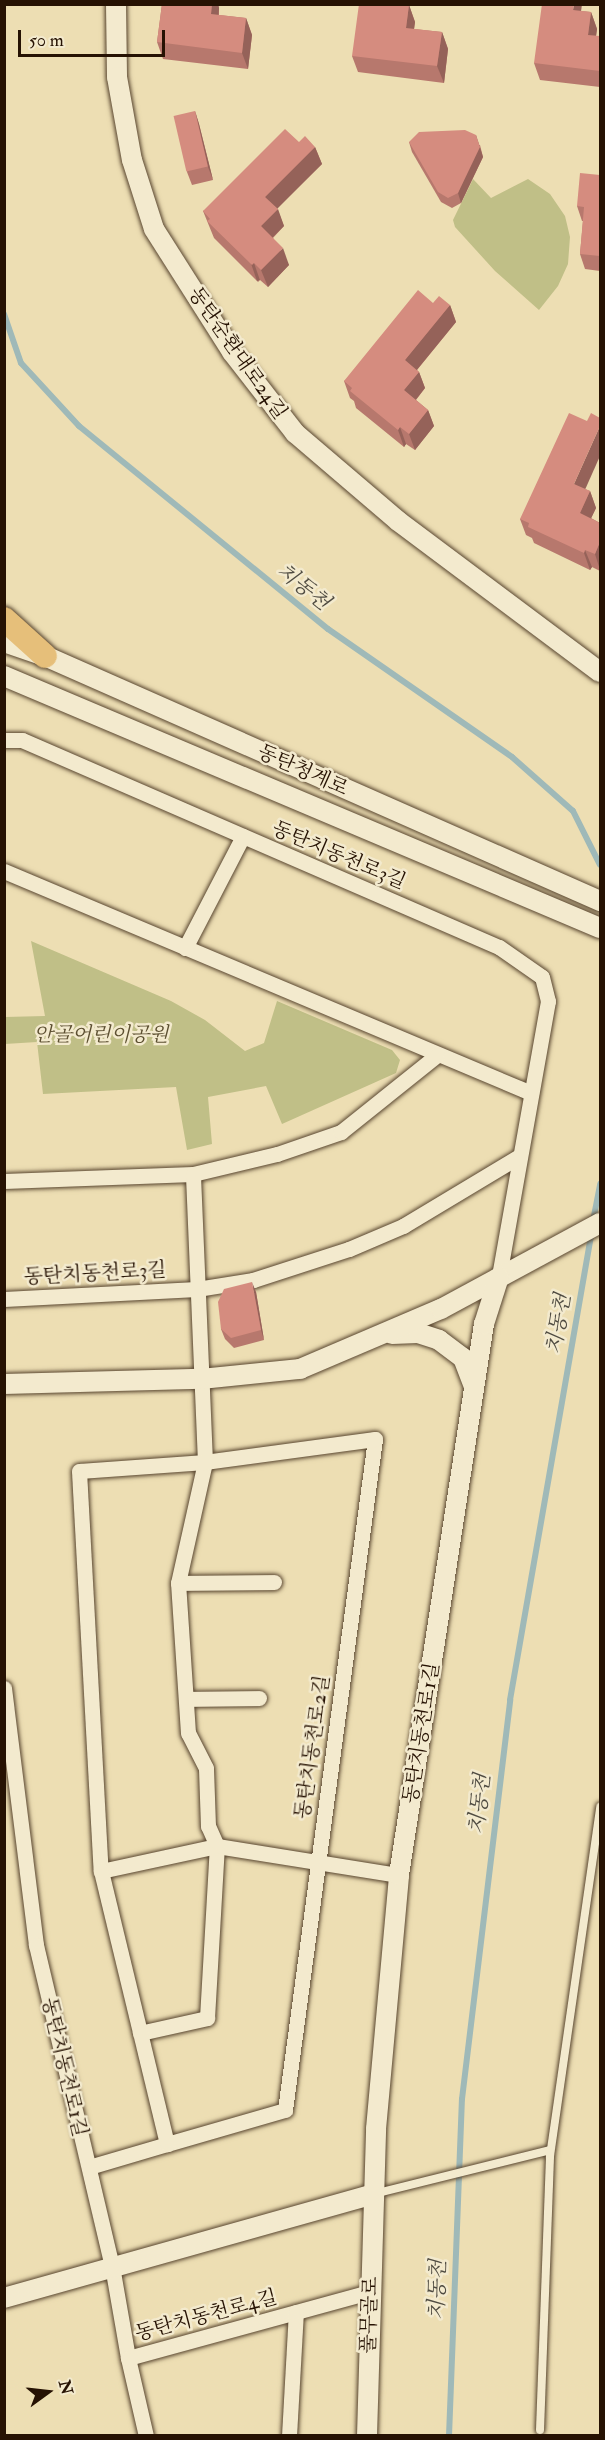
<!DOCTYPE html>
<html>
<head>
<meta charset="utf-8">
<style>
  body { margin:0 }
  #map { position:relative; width:605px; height:2440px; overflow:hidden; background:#eddeb3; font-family:"IM FELL Double Pica","Noto Serif KR",serif }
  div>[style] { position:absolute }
  .green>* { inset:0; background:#c0bf87 }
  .stream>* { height:6px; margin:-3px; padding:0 3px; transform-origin:3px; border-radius:3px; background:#9fb9b8 }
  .roads { filter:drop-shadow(0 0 2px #58452f) drop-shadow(0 0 2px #58452f) }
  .service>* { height:8px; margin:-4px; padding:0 4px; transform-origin:4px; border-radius:4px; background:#f3eace }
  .minor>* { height:15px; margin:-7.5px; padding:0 7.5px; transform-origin:7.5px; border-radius:7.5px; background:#f3eace }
  .tertiary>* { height:20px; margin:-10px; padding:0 10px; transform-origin:10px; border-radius:10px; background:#f3eace }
  .primary>* { height:24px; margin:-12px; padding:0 12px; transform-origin:12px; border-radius:12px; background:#e6bf7a }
  .wall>* { inset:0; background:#b7786d }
  .shaded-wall>* { inset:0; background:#956259; transform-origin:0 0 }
  .building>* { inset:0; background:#d58c7f; transform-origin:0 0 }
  span { translate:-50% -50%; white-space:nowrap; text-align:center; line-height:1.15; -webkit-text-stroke:5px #f3eace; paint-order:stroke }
  .street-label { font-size:20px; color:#261203 }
  .park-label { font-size:20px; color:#5c4f31; font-style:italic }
  .water-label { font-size:21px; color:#504c42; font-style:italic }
  .frame { position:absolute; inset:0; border:6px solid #261203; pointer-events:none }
  .north { position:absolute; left:18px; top:2362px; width:60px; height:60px; -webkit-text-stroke:4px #f3eace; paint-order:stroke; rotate:75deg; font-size:16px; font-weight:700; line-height:24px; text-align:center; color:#261203 }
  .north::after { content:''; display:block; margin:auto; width:21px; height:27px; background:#261203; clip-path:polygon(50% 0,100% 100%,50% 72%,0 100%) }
  .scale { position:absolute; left:18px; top:30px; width:147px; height:27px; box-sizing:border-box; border:3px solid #261203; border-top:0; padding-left:8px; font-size:18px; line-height:21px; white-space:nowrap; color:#261203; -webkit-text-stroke:4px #f3eace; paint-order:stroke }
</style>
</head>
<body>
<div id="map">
  <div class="green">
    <i style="clip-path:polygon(473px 179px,491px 198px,528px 179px,550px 194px,565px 216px,570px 237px,568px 264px,558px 286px,539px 310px,495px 271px,455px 227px,453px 220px)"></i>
    <i style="clip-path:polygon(31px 941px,171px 1001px,205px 1020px,245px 1051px,264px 1043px,277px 1001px,392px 1050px,400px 1060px,396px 1073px,282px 1124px,266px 1086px,208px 1097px,212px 1144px,187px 1150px,176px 1087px,43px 1094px,37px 1042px,5px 1044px,5px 1017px,45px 1016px)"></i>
  </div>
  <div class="stream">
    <i style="left:4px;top:314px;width:52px;rotate:70.9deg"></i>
    <i style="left:21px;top:363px;width:86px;rotate:47.4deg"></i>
    <i style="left:79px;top:426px;width:321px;rotate:39.2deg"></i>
    <i style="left:328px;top:629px;width:224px;rotate:34.8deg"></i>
    <i style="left:512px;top:757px;width:81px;rotate:41.5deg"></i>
    <i style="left:573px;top:811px;width:60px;rotate:63.4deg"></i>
    <i style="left:593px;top:1221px;width:38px;rotate:-79deg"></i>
    <i style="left:449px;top:2436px;width:337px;rotate:-87.8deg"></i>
    <i style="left:462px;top:2099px;width:402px;rotate:-83.1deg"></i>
    <i style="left:510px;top:1700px;width:473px;rotate:-80.1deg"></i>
  </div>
  <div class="roads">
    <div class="service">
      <i style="left:374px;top:2194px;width:181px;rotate:-14deg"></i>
      <i style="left:540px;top:2430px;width:274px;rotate:-87.9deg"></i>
      <i style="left:550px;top:2156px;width:353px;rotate:-81.8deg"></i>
    </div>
    <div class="minor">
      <i style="left:4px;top:740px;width:18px"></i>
      <i style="left:22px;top:740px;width:520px;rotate:23.46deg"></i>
      <i style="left:499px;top:947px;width:52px;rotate:34.9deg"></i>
      <i style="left:542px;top:977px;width:25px;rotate:76deg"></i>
      <i style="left:548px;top:1001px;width:280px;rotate:100.1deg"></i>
      <i style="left:4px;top:871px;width:572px;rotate:22.84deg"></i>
      <i style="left:185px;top:948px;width:126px;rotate:-62.6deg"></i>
      <i style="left:4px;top:1181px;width:189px;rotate:-2.1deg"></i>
      <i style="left:193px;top:1174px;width:86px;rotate:-13.4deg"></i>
      <i style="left:277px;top:1154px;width:68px;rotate:-19deg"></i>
      <i style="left:341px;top:1132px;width:123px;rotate:-38.7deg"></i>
      <i style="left:4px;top:1299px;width:193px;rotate:-3deg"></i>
      <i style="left:197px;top:1289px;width:57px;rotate:-9.1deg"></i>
      <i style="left:253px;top:1280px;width:101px;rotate:-17.9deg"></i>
      <i style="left:349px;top:1249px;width:59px;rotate:-23.1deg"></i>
      <i style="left:403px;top:1226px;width:134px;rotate:-31deg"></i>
      <i style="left:178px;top:1583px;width:96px;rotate:-0.6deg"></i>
      <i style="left:4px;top:1688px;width:259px;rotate:82.9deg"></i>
      <i style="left:36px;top:1945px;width:330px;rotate:76.7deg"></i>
      <i style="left:112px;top:2266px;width:93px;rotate:80.1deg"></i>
      <i style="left:128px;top:2358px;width:80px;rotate:77deg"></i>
      <i style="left:186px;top:1699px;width:73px;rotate:-0.8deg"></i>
      <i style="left:101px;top:1871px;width:119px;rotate:-12.2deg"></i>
      <i style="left:217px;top:1846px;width:184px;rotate:9.1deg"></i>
      <i style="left:140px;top:2033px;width:69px;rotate:-12.6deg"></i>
      <i style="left:207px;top:2018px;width:172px;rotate:-86.7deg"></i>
      <i style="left:217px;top:1846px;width:22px;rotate:-114deg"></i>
      <i style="left:208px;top:1826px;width:58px;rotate:-92deg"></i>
      <i style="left:206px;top:1768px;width:39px;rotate:-117deg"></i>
      <i style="left:188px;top:1733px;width:150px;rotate:-93.8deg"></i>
      <i style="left:178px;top:1583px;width:124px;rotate:-77.4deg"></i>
      <i style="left:205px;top:1462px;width:288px;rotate:-92.4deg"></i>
      <i style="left:89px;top:2167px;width:81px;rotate:-16.4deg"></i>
      <i style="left:167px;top:2144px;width:123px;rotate:-16.1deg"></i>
      <i style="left:285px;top:2110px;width:677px;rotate:-82.36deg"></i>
      <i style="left:375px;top:1439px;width:172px;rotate:172.3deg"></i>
      <i style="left:205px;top:1462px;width:126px;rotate:175.9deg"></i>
      <i style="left:79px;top:1471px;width:401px;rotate:86.9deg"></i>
      <i style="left:101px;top:1871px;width:281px;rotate:76.4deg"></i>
      <i style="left:128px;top:2358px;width:251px;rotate:-15.3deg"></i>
      <i style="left:289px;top:2436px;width:124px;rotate:-86.8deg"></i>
    </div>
    <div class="tertiary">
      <i style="left:116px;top:4px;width:73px;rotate:89.2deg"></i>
      <i style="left:117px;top:77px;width:84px;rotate:79.8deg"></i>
      <i style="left:132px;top:160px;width:72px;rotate:72.3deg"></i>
      <i style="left:154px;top:229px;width:146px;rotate:57.6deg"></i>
      <i style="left:232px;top:352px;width:103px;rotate:52.1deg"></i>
      <i style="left:295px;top:433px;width:135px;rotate:40.5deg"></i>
      <i style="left:398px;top:521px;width:252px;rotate:36.8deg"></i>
      <i style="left:4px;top:642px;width:43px;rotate:18.9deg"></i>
      <i style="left:45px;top:656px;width:607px;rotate:23.82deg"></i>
      <i style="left:4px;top:676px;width:647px;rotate:22.92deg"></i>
      <i style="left:392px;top:1334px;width:26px;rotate:-2deg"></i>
      <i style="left:418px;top:1333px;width:22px;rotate:18deg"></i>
      <i style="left:439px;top:1340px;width:30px;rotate:37deg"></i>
      <i style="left:463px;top:1358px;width:28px;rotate:69deg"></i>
      <i style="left:4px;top:1384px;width:197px;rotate:-1.5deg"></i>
      <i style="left:201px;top:1379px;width:100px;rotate:-5.8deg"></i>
      <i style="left:300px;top:1369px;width:153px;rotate:-23.1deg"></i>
      <i style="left:441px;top:1309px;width:181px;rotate:-28.4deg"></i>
      <i style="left:4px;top:2298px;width:384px;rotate:-15.7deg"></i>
      <i style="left:367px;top:2436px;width:307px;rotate:-88.3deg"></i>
      <i style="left:376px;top:2129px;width:255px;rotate:-84.8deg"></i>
      <i style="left:399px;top:1875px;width:558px;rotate:-81.23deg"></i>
      <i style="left:484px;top:1324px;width:49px;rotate:-72.3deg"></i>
    </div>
    <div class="primary">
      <i style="left:4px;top:619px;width:55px;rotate:42.1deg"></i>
    </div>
  </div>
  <div class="wall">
    <i style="clip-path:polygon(162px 4px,218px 4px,219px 8px,219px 15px,246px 18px,252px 35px,248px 69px,163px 59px,157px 42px)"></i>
    <i style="clip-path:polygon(409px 5px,415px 22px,414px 29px,442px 32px,448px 49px,444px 83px,358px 72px,352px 56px)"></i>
    <i style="clip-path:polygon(581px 11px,591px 12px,597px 29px,596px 36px,600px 36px,600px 87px,540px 80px,534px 63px)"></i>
    <i style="clip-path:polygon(195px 111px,199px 124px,213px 180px,192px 185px,187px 172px)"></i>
    <i style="clip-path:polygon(409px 142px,480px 145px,483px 157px,461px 203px,452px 208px,441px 202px,412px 152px)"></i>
    <i style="clip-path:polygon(315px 147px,322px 164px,277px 208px,284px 226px,273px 238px,289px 265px,268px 287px,260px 280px,258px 282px,214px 238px,203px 211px)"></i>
    <i style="clip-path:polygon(600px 175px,600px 271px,585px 269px,580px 254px,583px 221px,582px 221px,577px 206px)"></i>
    <i style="clip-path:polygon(450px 305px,456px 322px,417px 370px,419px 372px,425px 388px,416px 400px,428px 410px,434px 426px,415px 450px,406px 444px,404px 447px,356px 408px,354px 401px,350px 398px,344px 381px)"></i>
    <i style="clip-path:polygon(585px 489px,590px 491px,596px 508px,591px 518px,600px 523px,600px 571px,592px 567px,590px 570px,534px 543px,532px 538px,526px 535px,520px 519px)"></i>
    <i style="clip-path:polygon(256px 1292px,264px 1340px,234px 1348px,225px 1339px,221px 1329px)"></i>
  </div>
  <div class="shaded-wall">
    <i style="clip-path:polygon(212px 4px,218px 4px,219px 8px,217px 31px,211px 14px)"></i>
    <i style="clip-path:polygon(574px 4px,582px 4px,579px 27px,573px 10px)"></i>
    <i style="clip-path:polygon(409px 5px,415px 22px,412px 44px,406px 28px)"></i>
    <i style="clip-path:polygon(591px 12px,597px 29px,594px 51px,588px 35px)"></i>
    <i style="clip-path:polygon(246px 18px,252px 35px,248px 69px,242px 53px)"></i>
    <i style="clip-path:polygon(442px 32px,448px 49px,444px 83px,437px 66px)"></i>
    <i style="clip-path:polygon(195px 111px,199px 124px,213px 180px,208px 167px)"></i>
    <i style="clip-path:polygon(476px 135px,483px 157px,461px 203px,458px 193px)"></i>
    <i style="clip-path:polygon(315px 147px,322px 164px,272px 214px,265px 197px)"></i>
    <i style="clip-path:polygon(278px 209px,284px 226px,267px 243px,261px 226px)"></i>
    <i style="clip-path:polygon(283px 248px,289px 265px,268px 287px,261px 270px)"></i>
    <i style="left:254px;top:263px;width:18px;height:3px;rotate:71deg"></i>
    <i style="clip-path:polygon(450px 305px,456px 322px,411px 377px,405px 360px)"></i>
    <i style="clip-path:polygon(419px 372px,425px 388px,410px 407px,404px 390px)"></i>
    <i style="clip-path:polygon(428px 410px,434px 426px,415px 450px,409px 434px)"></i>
    <i style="clip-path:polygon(600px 426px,600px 456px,580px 501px,574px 484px)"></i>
    <i style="clip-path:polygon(400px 427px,406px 444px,404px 447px,398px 430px)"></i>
    <i style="clip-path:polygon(590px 491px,596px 508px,586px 529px,580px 513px)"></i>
    <i style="clip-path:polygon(600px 542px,600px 570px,595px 554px)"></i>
    <i style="clip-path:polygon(585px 550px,592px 567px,590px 570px,584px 553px)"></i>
    <i style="clip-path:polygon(252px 1282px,256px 1292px,264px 1340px,261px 1330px)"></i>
  </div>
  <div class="building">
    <i style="clip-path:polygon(162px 4px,212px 4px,211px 14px,246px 18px,242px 53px,157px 42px)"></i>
    <i style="clip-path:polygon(359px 4px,409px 5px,406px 28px,442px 32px,437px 66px,352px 56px)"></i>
    <i style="clip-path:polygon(542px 4px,574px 4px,573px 10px,591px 12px,588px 35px,600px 36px,600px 71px,534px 63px)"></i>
    <i style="left:195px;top:111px;width:57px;height:22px;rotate:77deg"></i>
    <i style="clip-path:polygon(285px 129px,299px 142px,305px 136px,315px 147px,265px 197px,278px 209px,261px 226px,283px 248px,261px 270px,254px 263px,252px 265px,207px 221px,210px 219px,203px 211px)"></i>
    <i style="clip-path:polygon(465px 130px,476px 135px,480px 147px,458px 193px,448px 198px,438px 192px,409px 142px,419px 132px)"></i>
    <i style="clip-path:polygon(580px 173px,600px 175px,600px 256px,580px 254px,584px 207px,577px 206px)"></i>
    <i style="clip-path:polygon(418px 290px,433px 303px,439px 296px,450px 305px,405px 360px,419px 372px,404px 390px,428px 410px,409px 434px,400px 427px,398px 430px,350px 391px,352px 388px,344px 381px)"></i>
    <i style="clip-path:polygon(569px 413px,587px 421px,591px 413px,600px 418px,600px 426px,574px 484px,590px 491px,580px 513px,600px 523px,600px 542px,595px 554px,585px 550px,584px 553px,528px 527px,529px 523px,520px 519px)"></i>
    <i style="clip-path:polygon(252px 1282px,261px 1330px,231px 1338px,221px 1329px,218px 1302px,224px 1289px)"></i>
  </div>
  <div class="street-label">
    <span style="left:238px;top:353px;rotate:55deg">동탄순환대로24길</span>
    <span style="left:303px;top:770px;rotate:24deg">동탄청계로</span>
    <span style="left:339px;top:855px;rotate:23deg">동탄치동천로3길</span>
    <span style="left:95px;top:1273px;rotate:-3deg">동탄치동천로3길</span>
    <span style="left:421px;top:1733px;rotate:-81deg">동탄치동천로1길</span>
    <span style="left:312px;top:1747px;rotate:-82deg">동탄치동천로2길</span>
    <span style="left:65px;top:2067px;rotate:77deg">동탄치동천로1길</span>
    <span style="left:206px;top:2315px;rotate:-15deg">동탄치동천로4길</span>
    <span style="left:369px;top:2315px;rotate:-88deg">풀무골로</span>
  </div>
  <div class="park-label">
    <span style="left:101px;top:1034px">안골어린이공원</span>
  </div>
  <div class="water-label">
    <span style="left:303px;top:587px;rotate:39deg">치동천</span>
    <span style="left:559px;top:1324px;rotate:-80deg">치동천</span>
    <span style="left:480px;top:1804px;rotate:-83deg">치동천</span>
    <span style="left:438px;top:2290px;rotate:-88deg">치동천</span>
  </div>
  <div class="frame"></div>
  <div class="north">N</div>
  <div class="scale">50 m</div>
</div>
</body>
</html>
